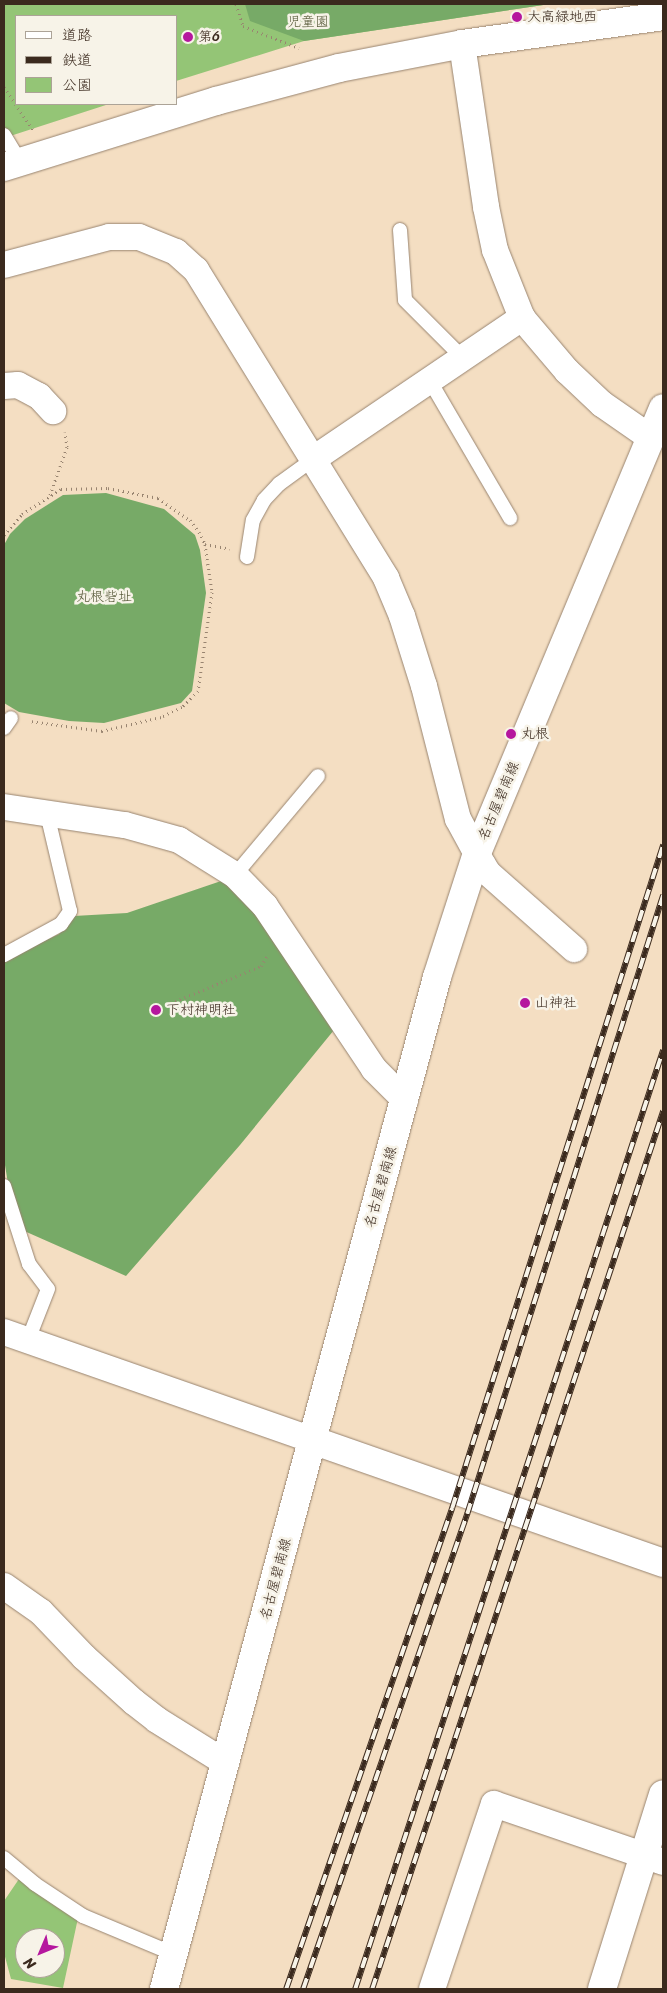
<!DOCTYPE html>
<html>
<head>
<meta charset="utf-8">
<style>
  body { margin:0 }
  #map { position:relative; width:667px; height:1993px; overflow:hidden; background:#f4dec2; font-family:Sriracha,"Klee One",sans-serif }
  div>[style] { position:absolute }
  .green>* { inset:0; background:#94c576 }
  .forest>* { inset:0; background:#77aa67 }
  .path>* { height:3px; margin-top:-1.5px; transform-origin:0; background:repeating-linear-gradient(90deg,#988470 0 1px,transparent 0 5px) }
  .roads { filter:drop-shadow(0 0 1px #988470) drop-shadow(0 0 1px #988470) }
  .service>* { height:14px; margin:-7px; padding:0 7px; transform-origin:7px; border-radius:7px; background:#fff }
  .minor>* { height:26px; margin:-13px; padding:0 13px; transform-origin:13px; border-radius:13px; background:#fff }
  .tertiary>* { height:28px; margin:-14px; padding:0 14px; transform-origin:14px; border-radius:14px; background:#fff }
  .primary>* { height:28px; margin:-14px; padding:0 14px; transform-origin:14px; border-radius:14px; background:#fff }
  .rail>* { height:5.5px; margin-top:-2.75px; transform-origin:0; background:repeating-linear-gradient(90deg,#f7f3e8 0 11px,#3b2a1e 0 22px); box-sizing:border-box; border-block:1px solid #3b2a1e }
  .dots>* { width:14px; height:14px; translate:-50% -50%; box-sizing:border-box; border:2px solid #f7f3e8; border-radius:50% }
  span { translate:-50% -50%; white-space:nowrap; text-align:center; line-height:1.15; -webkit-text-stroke:5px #f7f3e8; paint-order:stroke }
  .poi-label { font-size:14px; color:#3b2a1e }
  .left { translate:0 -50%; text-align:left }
  .park-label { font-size:14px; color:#565838 }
  .street-label { font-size:14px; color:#3b2a1e }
  .frame { position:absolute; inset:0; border:5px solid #3b2a1e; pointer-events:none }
  .legend { position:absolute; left:15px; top:15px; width:162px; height:90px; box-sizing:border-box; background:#f7f3e8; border:1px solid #aca397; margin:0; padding:6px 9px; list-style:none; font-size:15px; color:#3b2a1e }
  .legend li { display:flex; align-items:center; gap:10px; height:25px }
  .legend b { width:25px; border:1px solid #aca397 }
  .north { position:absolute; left:15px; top:1928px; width:50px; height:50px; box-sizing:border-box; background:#f7f3e8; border:1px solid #aca397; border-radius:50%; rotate:225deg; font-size:14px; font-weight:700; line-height:20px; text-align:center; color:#3b2a1e }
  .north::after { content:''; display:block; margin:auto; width:18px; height:22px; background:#b5179e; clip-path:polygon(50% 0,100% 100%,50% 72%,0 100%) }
</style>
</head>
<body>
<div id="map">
  <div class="green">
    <i style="clip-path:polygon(4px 4px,550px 4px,304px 41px,176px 81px,176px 16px,16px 16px,16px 104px,109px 104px,4px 138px)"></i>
    <i style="clip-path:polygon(evenodd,19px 1879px,78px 1918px,63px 1988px,11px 1979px,4px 1953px,4px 1901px,19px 1879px,25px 1938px,55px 1938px,55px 1968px,25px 1968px,25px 1938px)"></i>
  </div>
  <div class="forest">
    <i style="clip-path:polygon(245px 4px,550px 4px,304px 41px,250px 21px)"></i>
    <i style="clip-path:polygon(106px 493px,164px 509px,195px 535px,200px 550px,206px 593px,192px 691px,181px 703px,104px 723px,69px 721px,19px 712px,4px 703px,4px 545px,10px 534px,25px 519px,63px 495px)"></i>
    <i style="clip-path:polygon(224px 880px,251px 908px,334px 1030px,240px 1145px,126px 1276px,22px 1230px,10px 1196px,4px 1159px,4px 960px,59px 934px,74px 916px,127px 913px)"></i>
  </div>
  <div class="path">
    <i style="left:236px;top:4px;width:23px;rotate:72deg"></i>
    <i style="left:243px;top:26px;width:60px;rotate:21.4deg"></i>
    <i style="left:4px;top:87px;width:52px;rotate:56deg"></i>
    <i style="left:50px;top:495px;width:51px;rotate:-70.5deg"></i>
    <i style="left:67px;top:447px;width:15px;rotate:-98deg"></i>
    <i style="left:4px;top:535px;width:28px;rotate:-49deg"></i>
    <i style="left:22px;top:514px;width:46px;rotate:-32.7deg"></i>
    <i style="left:61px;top:489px;width:47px;rotate:-1.2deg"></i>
    <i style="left:108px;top:488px;width:51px;rotate:11.3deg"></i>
    <i style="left:158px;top:498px;width:39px;rotate:35deg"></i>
    <i style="left:190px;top:520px;width:15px;rotate:53deg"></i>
    <i style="left:199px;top:532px;width:13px;rotate:63deg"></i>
    <i style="left:205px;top:544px;width:49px;rotate:81.7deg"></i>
    <i style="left:212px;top:592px;width:100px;rotate:98deg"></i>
    <i style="left:198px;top:691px;width:23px;rotate:135deg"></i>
    <i style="left:182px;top:707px;width:23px;rotate:155deg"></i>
    <i style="left:161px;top:717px;width:61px;rotate:166.7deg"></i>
    <i style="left:102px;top:731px;width:73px;rotate:-172.1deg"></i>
    <i style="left:205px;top:544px;width:25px;rotate:11deg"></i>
    <i style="left:166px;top:1005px;width:103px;rotate:-22.3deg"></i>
    <i style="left:261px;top:966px;width:13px;rotate:-58deg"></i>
  </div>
  <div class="roads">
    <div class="service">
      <i style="left:4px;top:135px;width:31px;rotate:59deg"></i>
      <i style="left:400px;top:230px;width:70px;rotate:85.9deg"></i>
      <i style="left:405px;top:300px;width:82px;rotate:45deg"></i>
      <i style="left:430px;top:381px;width:159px;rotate:59.7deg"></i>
      <i style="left:247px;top:557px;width:37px;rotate:-81deg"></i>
      <i style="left:253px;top:520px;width:23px;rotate:-61deg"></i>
      <i style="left:264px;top:500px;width:22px;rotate:-47deg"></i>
      <i style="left:279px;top:484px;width:41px;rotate:-36deg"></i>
      <i style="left:4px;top:728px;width:12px;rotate:-55deg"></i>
      <i style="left:235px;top:875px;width:129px;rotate:-50deg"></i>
      <i style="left:4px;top:955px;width:65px;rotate:-28.5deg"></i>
      <i style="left:61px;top:924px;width:16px;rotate:-55deg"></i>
      <i style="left:70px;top:911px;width:100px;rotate:-103.3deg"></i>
      <i style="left:4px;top:1186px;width:82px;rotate:72.2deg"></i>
      <i style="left:29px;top:1264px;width:31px;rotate:53deg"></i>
      <i style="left:48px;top:1289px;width:55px;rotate:111.4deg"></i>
      <i style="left:4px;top:1858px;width:40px;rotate:40deg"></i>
      <i style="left:35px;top:1884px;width:58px;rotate:33.7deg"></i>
      <i style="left:83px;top:1916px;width:99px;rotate:22.7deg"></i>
    </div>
    <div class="minor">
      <i style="left:462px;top:44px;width:165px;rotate:81.6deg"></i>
      <i style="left:486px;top:207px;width:44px;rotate:78.2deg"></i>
      <i style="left:495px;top:250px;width:73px;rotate:68.3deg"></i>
      <i style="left:522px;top:318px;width:70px;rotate:49.7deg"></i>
      <i style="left:567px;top:371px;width:48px;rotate:43.3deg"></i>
      <i style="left:602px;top:404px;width:60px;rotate:34.8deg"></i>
      <i style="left:4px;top:265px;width:109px;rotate:-14.9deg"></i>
      <i style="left:109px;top:237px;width:30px"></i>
      <i style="left:139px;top:237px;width:40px;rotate:22deg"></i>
      <i style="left:176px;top:252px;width:27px;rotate:42deg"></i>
      <i style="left:196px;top:270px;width:362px;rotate:58.3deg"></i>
      <i style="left:386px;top:578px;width:41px;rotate:67.2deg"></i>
      <i style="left:402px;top:616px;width:73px;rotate:72.6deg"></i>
      <i style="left:424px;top:686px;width:137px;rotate:75.7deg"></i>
      <i style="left:458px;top:819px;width:52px;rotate:61.5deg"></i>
      <i style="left:483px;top:865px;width:9px;rotate:58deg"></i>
      <i style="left:488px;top:873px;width:115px;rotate:41.5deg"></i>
      <i style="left:4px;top:386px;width:14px;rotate:-4deg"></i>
      <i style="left:18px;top:385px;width:24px;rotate:28deg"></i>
      <i style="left:39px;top:396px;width:21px;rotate:47deg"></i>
      <i style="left:312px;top:460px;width:254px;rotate:-34.1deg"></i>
      <i style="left:4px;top:807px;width:122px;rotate:8.5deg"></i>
      <i style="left:125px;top:825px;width:56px;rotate:15.5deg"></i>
      <i style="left:179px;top:840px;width:66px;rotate:32deg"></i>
      <i style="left:235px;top:875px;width:43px;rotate:45.9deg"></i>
      <i style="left:265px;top:906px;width:196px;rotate:56.2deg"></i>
      <i style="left:374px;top:1069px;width:44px;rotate:45deg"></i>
      <i style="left:4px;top:1332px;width:326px;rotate:19.3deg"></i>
      <i style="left:4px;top:1586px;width:45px;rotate:35.1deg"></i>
      <i style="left:41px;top:1612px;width:62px;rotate:46.3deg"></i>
      <i style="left:84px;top:1657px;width:67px;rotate:42deg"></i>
      <i style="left:134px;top:1702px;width:29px;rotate:38deg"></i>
      <i style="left:157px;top:1720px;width:81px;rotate:31.9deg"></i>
      <i style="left:432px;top:1989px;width:195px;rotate:-71.5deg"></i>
      <i style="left:494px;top:1804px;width:179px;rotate:18.9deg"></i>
    </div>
    <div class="tertiary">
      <i style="left:4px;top:167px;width:222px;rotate:-17.3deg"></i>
      <i style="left:216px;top:101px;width:127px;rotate:-15deg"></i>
      <i style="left:339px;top:68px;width:125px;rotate:-11deg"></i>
      <i style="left:462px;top:44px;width:203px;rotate:-7.9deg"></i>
      <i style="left:312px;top:1440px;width:372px;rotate:19.3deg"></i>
      <i style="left:602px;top:1989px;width:204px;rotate:-72.6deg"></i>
    </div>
    <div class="primary">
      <i style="left:164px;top:1989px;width:1048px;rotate:-74.9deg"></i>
      <i style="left:437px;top:977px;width:130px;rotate:-72.1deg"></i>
      <i style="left:477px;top:853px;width:482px;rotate:-67.3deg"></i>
    </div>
  </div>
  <div class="rail">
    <i style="left:286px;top:1989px;width:509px;rotate:-70.96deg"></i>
    <i style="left:452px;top:1508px;width:696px;rotate:-72.35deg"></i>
    <i style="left:303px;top:1989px;width:503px;rotate:-70.95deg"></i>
    <i style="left:467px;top:1514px;width:649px;rotate:-72.43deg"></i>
    <i style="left:355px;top:1989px;width:988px;rotate:-71.84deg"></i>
    <i style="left:372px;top:1989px;width:925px;rotate:-71.66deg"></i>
  </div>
  <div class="dots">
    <i style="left:517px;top:17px;background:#b5179e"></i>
    <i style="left:188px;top:37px;background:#b5179e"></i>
    <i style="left:511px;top:734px;background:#b5179e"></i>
    <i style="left:525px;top:1003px;background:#b5179e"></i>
    <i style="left:156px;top:1010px;background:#b5179e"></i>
  </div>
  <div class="poi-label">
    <span class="left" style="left:527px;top:17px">大高緑地西</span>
    <span class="left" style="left:198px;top:37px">第6</span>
    <span class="left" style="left:521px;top:734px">丸根</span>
    <span class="left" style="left:535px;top:1003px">山神社</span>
    <span class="left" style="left:166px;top:1010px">下村神明社</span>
  </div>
  <div class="park-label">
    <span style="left:308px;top:22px">児童園</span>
    <span style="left:104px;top:597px">丸根砦址</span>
  </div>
  <div class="street-label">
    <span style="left:499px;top:801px;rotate:-67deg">名古屋碧南線</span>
    <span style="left:381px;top:1187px;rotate:-74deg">名古屋碧南線</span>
    <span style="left:276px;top:1579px;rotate:-75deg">名古屋碧南線</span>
  </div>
  <div class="frame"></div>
  <ul class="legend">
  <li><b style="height:6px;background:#fff"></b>道路</li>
  <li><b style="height:6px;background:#3b2a1e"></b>鉄道</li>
  <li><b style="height:14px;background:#94c576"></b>公園</li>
  </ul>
  <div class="north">N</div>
</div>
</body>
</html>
